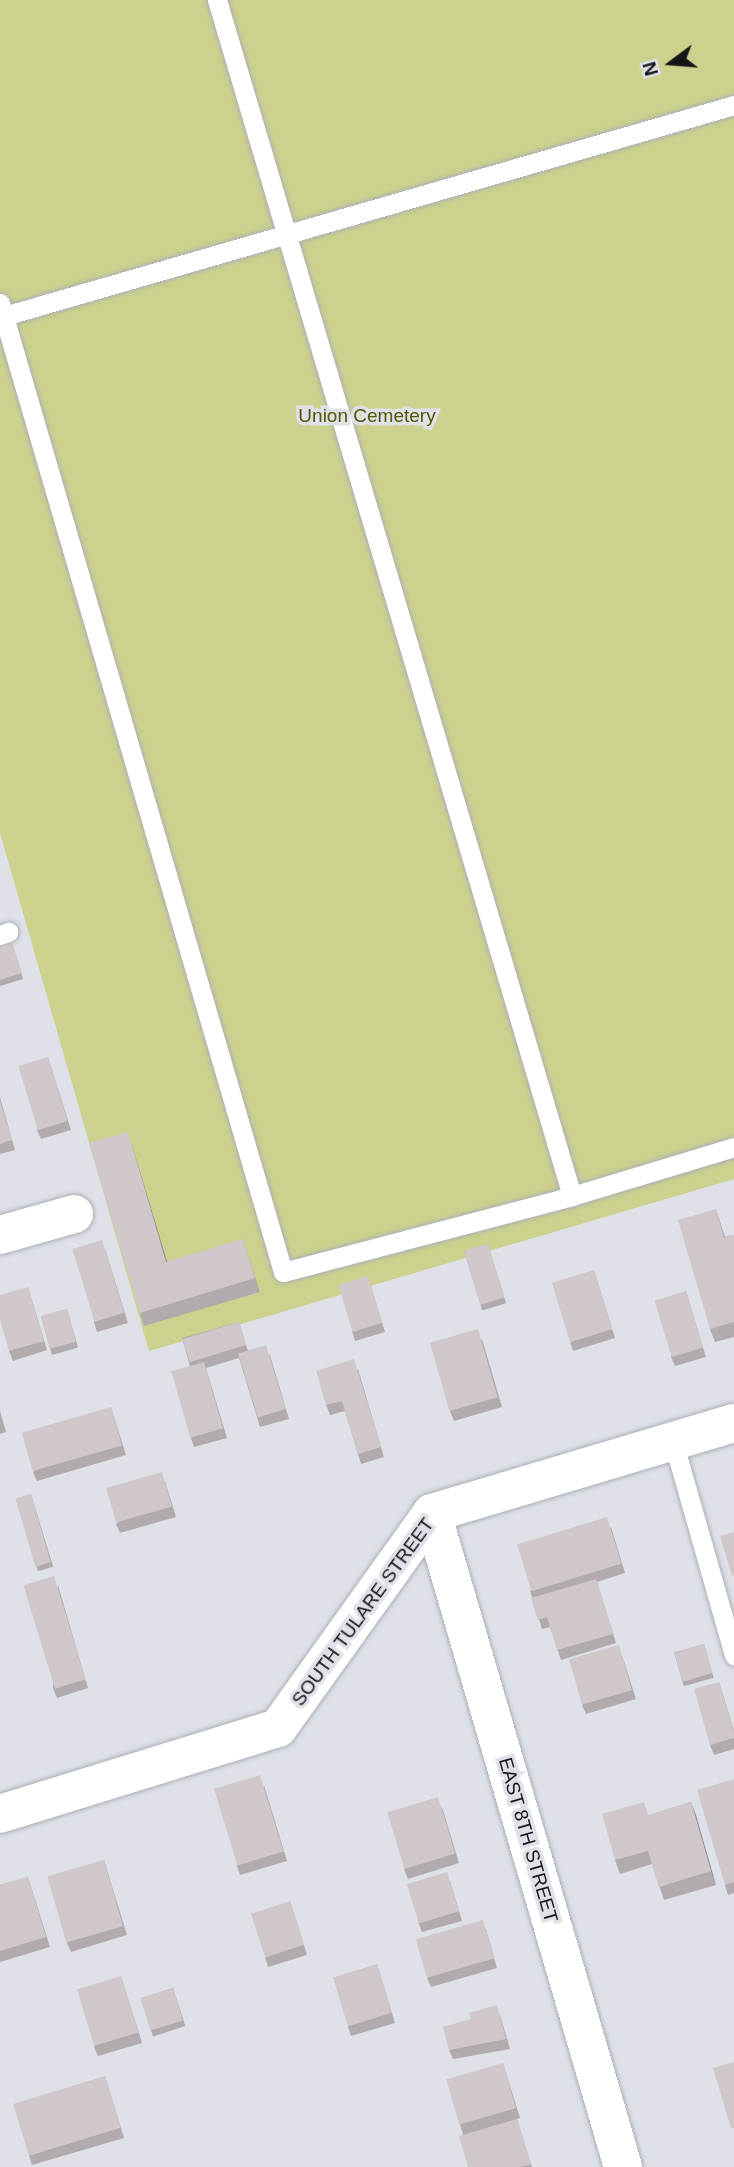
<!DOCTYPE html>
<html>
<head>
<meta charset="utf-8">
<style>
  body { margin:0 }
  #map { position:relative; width:734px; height:2167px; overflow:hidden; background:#dee1e8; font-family:Arial,sans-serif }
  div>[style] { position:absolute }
  .green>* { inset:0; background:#ccd18d }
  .roads { filter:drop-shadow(0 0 2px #acb0b6) drop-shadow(0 0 2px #acb0b6) }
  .lane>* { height:19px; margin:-9.5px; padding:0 9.5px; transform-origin:9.5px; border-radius:9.5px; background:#fff }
  .street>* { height:38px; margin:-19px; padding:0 19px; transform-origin:19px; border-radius:19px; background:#fff }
  .wall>* { inset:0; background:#b2abae; transform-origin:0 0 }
  .shaded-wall>* { inset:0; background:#918b8d }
  .building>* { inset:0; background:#cfc7ca; transform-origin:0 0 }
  span { translate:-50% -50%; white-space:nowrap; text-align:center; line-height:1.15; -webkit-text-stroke:7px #dee1e8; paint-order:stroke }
  .park-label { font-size:19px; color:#535600 }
  .street-label { font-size:19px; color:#141517 }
  .north { position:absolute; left:636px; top:28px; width:70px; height:70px; -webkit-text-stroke:5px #dee1e8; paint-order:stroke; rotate:254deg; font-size:19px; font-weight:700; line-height:28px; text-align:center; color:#141517 }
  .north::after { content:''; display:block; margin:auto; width:24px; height:32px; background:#141517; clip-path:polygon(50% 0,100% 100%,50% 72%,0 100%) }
</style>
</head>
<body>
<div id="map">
  <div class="green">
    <i style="clip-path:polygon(0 0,734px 0,734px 1179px,149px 1351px,0 833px)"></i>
  </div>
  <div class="roads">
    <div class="lane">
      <i style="left:217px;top:0;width:1248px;rotate:73.47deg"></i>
      <i style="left:0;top:303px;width:1009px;rotate:73.72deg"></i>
      <i style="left:283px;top:1272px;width:299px;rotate:-14.7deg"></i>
      <i style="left:572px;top:1196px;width:169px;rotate:-16.8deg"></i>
      <i style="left:4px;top:316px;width:760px;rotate:-16.12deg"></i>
      <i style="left:0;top:935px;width:9px;rotate:-21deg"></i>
      <i style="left:673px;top:1441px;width:223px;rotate:74.1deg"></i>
    </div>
    <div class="street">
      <i style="left:0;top:1235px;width:77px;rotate:-15.8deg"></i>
      <i style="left:432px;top:1513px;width:681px;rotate:73.72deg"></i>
      <i style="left:0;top:1814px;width:291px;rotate:-17.2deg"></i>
      <i style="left:278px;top:1728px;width:264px;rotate:-54.4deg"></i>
      <i style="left:432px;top:1513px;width:315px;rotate:-16.6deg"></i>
    </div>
  </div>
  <div class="wall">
    <i style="clip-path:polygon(12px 943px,23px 979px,0 986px,0 947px)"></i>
    <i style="clip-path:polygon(48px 1057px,71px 1130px,41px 1139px,37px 1130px)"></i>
    <i style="clip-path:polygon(0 1097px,15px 1150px,0 1154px)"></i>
    <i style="clip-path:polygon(132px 1145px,167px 1262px,243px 1239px,260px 1292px,144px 1326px,140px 1313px)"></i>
    <i style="clip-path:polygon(716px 1209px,725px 1237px,734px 1235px,734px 1337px,715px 1342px,710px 1329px)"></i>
    <i style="left:488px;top:1244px;width:62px;height:25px;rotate:73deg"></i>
    <i style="clip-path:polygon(105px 1249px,128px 1323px,97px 1332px,94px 1322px)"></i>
    <i style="clip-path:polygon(594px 1270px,615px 1338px,573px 1351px,570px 1341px)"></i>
    <i style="clip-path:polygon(371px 1286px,385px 1332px,355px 1341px,352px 1331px)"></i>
    <i style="clip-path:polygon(28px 1287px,47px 1350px,13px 1361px,9px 1351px)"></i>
    <i style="clip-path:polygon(686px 1291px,706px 1357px,675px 1366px,671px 1357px)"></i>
    <i style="left:67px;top:1309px;width:40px;height:27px;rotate:74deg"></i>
    <i style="clip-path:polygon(239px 1322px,248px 1351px,270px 1355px,289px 1419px,260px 1427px,239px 1358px,206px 1368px,227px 1438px,194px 1447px,191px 1438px,190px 1366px,182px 1338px)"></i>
    <i style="clip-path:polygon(482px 1339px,502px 1407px,454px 1421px,450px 1411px)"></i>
    <i style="clip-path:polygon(358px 1369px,384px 1457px,361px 1464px,345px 1411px,330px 1415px,326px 1405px)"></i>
    <i style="clip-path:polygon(111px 1407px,126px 1455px,37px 1481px,33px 1472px)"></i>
    <i style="clip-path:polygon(0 1411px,6px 1432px,0 1434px)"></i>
    <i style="clip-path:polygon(165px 1481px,176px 1517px,120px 1533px,116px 1524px)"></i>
    <i style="left:31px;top:1494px;width:76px;height:16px;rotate:73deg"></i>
    <i style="clip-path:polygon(611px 1527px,625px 1573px,597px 1582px,616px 1643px,561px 1660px,550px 1627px,542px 1629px,530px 1591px)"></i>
    <i style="clip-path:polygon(58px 1585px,88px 1688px,57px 1698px,53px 1688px)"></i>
    <i style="left:704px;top:1644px;width:35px;height:31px;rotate:74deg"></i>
    <i style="clip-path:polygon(622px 1655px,636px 1699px,586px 1714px,582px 1705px)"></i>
    <i style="clip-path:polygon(719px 1682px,734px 1730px,734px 1749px,714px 1755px,710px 1745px)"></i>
    <i style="clip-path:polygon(734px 1779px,734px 1893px,728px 1895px,725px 1885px)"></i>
    <i style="clip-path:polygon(264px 1785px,287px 1861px,240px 1875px,237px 1866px)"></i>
    <i style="clip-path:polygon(691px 1802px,716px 1885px,664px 1900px,652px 1864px,620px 1874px,615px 1860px,649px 1815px)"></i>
    <i style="clip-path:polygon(442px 1807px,459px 1863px,408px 1879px,404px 1869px)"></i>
    <i style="clip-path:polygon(104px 1860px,127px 1935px,71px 1952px,67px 1943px)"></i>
    <i style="clip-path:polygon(28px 1877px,50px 1947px,0 1962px,0 1885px)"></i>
    <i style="clip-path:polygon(450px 1881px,462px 1921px,422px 1932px,418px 1922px)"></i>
    <i style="clip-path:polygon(290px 1901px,307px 1955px,268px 1967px,265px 1957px)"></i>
    <i style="clip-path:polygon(486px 1929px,497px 1968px,431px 1987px,427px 1978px)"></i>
    <i style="clip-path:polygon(377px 1964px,395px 2023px,351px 2036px,348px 2027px)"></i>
    <i style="clip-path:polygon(121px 1976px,142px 2043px,98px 2056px,94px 2047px)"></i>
    <i style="left:173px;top:1988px;width:40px;height:34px;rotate:72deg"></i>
    <i style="clip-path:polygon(500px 2015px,510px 2049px,453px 2059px,449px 2050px)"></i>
    <i style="clip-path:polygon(503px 2063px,520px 2118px,517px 2119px,532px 2167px,468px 2167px,463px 2134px,460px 2125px)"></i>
    <i style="clip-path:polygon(105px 2076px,124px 2138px,32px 2165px,29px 2156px)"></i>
  </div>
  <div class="shaded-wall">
    <i style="clip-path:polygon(128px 1132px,132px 1145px,171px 1275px,166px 1262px)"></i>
    <i style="clip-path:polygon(691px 1802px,696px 1815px,716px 1885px,711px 1871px)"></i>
  </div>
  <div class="building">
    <i style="clip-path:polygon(12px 943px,22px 973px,0 980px,0 947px)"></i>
    <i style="left:48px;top:1057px;width:67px;height:31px;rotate:73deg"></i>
    <i style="clip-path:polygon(0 1100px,12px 1140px,0 1144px)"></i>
    <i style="clip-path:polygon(128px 1132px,166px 1262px,243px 1239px,255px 1278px,140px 1313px,89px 1143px)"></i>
    <i style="clip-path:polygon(716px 1209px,724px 1238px,734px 1235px,734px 1322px,710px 1329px,678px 1220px)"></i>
    <i style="left:102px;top:1240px;width:76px;height:31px;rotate:73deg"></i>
    <i style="left:488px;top:1244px;width:56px;height:25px;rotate:73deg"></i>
    <i style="left:594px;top:1270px;width:62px;height:44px;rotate:73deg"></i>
    <i style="left:368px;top:1276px;width:49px;height:31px;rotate:73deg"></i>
    <i style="clip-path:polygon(28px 1287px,44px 1341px,9px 1351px,0 1320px,0 1295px)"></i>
    <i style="left:686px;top:1291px;width:59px;height:33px;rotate:73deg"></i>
    <i style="left:67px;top:1309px;width:34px;height:27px;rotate:75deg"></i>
    <i style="left:239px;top:1322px;width:24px;height:59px;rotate:73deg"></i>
    <i style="left:478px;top:1329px;width:71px;height:50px;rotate:74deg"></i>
    <i style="left:266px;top:1345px;width:67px;height:29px;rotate:73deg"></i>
    <i style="clip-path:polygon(354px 1359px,381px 1447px,358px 1454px,342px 1401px,326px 1405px,316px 1371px)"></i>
    <i style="left:204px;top:1362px;width:69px;height:34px;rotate:74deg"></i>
    <i style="left:111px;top:1407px;width:40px;height:93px;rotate:74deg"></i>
    <i style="left:162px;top:1472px;width:36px;height:58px;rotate:74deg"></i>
    <i style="left:31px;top:1494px;width:71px;height:16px;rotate:74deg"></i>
    <i style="left:607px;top:1517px;width:49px;height:94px;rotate:73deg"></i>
    <i style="clip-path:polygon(734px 1532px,734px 1575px,732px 1576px,720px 1536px)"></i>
    <i style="left:54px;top:1576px;width:108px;height:32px;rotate:73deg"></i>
    <i style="clip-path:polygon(596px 1579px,613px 1634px,557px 1650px,547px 1617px,538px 1620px,531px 1598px)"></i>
    <i style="left:704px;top:1644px;width:30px;height:31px;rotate:73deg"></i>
    <i style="left:619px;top:1645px;width:47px;height:52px;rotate:74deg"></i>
    <i style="clip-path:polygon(719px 1682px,734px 1732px,734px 1738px,710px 1745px,694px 1689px)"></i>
    <i style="left:260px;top:1775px;width:80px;height:48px;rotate:73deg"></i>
    <i style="clip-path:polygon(734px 1779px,734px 1882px,725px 1885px,697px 1790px)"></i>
    <i style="left:438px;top:1797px;width:59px;height:53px;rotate:73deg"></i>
    <i style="clip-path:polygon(644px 1802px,648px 1815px,691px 1802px,711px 1871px,659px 1887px,648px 1851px,615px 1860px,602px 1814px)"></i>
    <i style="left:104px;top:1860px;width:69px;height:59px;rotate:74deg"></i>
    <i style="left:447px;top:1872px;width:41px;height:42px;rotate:73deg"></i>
    <i style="clip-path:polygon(28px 1877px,46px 1937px,0 1951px,0 1885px)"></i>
    <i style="left:290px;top:1901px;width:46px;height:41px;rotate:72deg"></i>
    <i style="left:483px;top:1920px;width:40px;height:70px;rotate:74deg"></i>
    <i style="left:377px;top:1964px;width:51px;height:46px;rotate:73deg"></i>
    <i style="left:121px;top:1976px;width:59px;height:46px;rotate:73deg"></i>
    <i style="left:173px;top:1988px;width:34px;height:34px;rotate:73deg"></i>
    <i style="clip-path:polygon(497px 2005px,506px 2039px,449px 2050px,443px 2027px,471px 2019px,469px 2013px)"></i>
    <i style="clip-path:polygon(734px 2062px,734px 2128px,731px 2128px,713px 2068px)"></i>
    <i style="left:503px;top:2063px;width:47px;height:59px;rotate:74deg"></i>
    <i style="left:105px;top:2076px;width:54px;height:96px;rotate:73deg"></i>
    <i style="clip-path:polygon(517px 2119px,531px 2164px,520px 2167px,468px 2167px,459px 2136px)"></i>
  </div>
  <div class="park-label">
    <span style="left:367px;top:416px">Union Cemetery</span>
  </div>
  <div class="street-label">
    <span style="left:363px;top:1612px;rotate:-54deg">SOUTH TULARE STREET</span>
    <span style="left:528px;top:1840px;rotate:74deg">EAST 8TH STREET</span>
  </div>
  <div class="north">N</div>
</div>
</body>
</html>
